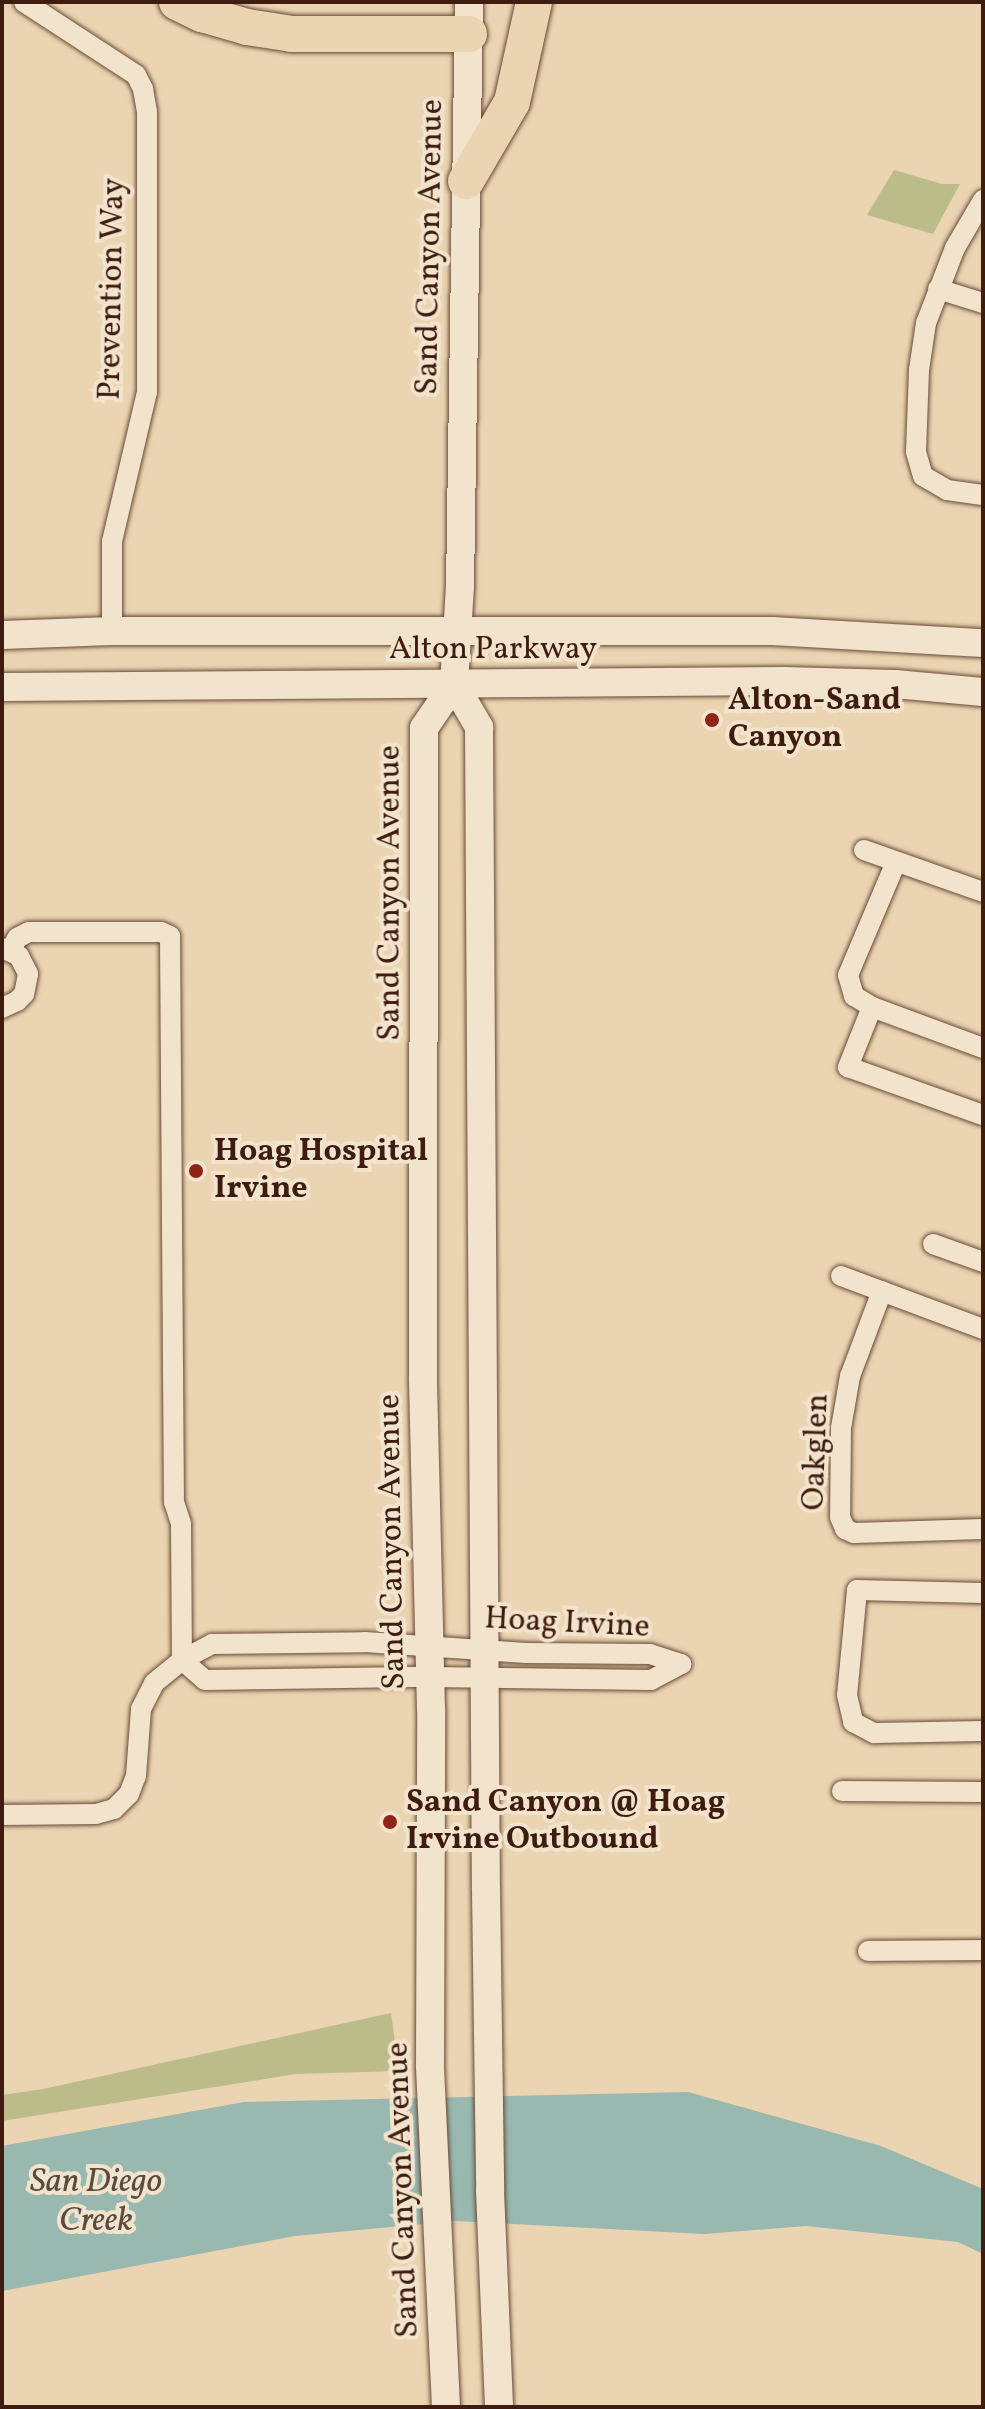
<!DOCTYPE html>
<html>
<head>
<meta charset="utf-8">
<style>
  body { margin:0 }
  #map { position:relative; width:985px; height:2409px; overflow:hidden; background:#ebd4b1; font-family:Vollkorn,serif }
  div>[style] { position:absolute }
  .green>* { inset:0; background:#bbbc89 }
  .water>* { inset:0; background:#98b8b0 }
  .roads { filter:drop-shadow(0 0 2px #694a38) drop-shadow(0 0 2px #694a38) }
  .street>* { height:20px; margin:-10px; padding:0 10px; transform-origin:10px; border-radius:10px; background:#f2e3cc }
  .secondary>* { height:28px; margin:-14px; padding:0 14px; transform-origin:14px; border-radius:14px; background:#f2e3cc }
  .highway>* { height:36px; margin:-18px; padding:0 18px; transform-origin:18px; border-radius:18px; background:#ebd4b1 }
  .dots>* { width:22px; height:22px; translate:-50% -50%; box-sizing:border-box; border:4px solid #f2e3cc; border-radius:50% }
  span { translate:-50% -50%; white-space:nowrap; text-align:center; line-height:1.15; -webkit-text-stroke:8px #f2e3cc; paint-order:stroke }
  .street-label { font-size:32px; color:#3e1c0f }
  .poi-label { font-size:32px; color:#3e1c0f; font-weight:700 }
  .left { translate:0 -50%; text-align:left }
  .water-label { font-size:34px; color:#594b3f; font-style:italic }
  .frame { position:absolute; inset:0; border:4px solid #3e1c0f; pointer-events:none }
</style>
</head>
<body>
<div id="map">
  <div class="green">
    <i style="clip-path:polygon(894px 170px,942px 184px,960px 184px,933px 234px,867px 215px)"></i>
    <i style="clip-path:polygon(391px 2013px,399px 2071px,296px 2074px,2px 2121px,2px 2095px,43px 2089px)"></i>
  </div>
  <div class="water">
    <i style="clip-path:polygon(688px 2092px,881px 2146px,983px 2189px,983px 2254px,958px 2242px,806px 2226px,704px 2234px,455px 2221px,295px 2236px,2px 2291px,2px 2146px,244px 2102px)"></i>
  </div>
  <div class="roads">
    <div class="street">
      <i style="left:24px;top:2px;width:134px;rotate:33.1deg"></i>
      <i style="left:136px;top:75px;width:16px;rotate:63deg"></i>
      <i style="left:143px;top:89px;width:23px;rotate:80deg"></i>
      <i style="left:147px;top:112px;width:280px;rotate:90deg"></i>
      <i style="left:147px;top:392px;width:153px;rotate:103.2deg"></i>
      <i style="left:112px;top:541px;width:90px;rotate:90deg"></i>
      <i style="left:983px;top:200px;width:56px;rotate:120.3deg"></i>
      <i style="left:955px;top:248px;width:80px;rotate:111.1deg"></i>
      <i style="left:926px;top:323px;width:48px;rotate:98.5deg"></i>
      <i style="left:919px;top:370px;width:82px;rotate:92.1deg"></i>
      <i style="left:916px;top:452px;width:25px;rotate:74deg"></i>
      <i style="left:923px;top:476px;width:28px;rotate:30deg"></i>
      <i style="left:947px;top:490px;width:36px;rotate:8deg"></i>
      <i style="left:938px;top:289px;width:47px;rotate:17.3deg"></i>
      <i style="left:864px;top:850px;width:126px;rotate:19.4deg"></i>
      <i style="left:896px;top:862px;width:123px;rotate:113deg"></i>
      <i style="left:848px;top:975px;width:22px;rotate:74deg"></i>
      <i style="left:854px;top:996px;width:21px;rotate:31deg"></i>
      <i style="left:872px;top:1007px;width:118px;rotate:20.3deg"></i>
      <i style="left:2px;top:948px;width:19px;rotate:25deg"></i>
      <i style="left:19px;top:956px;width:20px;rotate:63deg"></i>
      <i style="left:28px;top:974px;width:20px;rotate:101deg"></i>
      <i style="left:24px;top:994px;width:10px;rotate:135deg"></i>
      <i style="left:17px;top:1001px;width:17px;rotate:155deg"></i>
      <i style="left:11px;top:950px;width:13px;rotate:-63deg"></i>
      <i style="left:17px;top:938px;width:13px;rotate:-27deg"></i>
      <i style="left:29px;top:932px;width:132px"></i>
      <i style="left:161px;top:932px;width:10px;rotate:24deg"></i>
      <i style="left:170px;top:936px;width:566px;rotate:89.6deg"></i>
      <i style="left:174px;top:1502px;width:22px;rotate:72deg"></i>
      <i style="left:181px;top:1523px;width:137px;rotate:89.6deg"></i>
      <i style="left:872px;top:1007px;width:65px;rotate:111.8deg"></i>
      <i style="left:848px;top:1067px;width:143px;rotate:19.6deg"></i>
      <i style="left:933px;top:1244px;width:53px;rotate:19.8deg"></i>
      <i style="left:841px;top:1276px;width:152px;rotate:20.5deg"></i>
      <i style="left:882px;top:1291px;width:91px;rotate:110.6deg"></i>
      <i style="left:850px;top:1376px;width:53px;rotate:99.8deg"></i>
      <i style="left:841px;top:1428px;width:89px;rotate:90.6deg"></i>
      <i style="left:840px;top:1517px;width:13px;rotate:67deg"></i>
      <i style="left:845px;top:1529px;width:10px;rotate:24deg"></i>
      <i style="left:854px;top:1533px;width:129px;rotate:-1.8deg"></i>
      <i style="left:983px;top:1593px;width:126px;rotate:-178.6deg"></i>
      <i style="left:857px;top:1590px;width:105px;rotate:95.4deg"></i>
      <i style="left:847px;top:1695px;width:28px;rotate:77deg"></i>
      <i style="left:853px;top:1722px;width:24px;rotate:28deg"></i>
      <i style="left:874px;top:1733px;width:109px;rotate:-1.1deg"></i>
      <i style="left:182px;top:1660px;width:30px;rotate:41deg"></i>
      <i style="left:205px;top:1680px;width:225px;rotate:-0.8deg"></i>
      <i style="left:430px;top:1677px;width:221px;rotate:0.8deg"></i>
      <i style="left:651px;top:1680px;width:34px;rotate:-28deg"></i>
      <i style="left:842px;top:1791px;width:141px;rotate:0.4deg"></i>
      <i style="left:2px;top:1815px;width:94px;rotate:-0.6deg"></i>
      <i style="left:96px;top:1814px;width:19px;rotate:-16deg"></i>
      <i style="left:114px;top:1809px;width:21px;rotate:-45deg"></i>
      <i style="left:129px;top:1794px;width:19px;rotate:-69deg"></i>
      <i style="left:136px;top:1776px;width:67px;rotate:-85.7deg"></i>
      <i style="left:141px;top:1709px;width:29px;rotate:-63deg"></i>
      <i style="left:154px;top:1683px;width:36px;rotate:-39deg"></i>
      <i style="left:182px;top:1660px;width:34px;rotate:-28deg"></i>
      <i style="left:212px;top:1644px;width:153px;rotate:-0.7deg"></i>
      <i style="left:365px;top:1642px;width:161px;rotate:3.9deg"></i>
      <i style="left:526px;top:1653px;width:124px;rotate:0.5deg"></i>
      <i style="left:650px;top:1654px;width:33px;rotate:18deg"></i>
      <i style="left:868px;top:1951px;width:115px;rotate:-0.5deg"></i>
    </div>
    <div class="secondary">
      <i style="left:2px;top:635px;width:110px;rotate:-2.1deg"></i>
      <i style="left:112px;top:631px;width:660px"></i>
      <i style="left:772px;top:631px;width:211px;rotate:3.3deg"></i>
      <i style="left:454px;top:684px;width:50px;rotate:59.8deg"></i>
      <i style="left:479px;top:727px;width:1163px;rotate:89.66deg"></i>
      <i style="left:486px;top:1890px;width:301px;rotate:89.2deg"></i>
      <i style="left:490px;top:2191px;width:216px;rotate:87.6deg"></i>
      <i style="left:2px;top:687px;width:782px;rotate:-0.44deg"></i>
      <i style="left:784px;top:681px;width:111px;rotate:1.5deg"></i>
      <i style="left:895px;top:684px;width:88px;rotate:5.2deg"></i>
      <i style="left:446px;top:2407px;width:342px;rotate:-92.7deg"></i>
      <i style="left:430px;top:2065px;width:356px;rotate:-89.8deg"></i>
      <i style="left:431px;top:1709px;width:331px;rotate:-91.4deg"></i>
      <i style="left:423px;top:1378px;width:650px;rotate:-89.91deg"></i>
      <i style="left:424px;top:728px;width:53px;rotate:-55.7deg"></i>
      <i style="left:454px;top:684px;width:97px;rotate:-86.5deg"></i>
      <i style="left:460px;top:587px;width:585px;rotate:-89.12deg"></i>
    </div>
    <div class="highway">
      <i style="left:177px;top:2px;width:28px;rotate:26deg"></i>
      <i style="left:202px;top:14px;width:47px;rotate:16.1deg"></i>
      <i style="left:247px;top:27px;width:46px;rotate:8.8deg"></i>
      <i style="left:292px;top:34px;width:177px"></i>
      <i style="left:466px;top:181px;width:91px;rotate:-59.8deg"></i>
      <i style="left:512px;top:102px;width:102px;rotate:-77.6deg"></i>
    </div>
  </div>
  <div class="dots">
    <i style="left:712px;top:720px;background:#8f2418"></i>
    <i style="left:196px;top:1171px;background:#8f2418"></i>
    <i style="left:390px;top:1822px;background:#8f2418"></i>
  </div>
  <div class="street-label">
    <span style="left:431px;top:247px;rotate:-89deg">Sand Canyon Avenue</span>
    <span style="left:113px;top:289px;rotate:-89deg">Prevention Way</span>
    <span style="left:493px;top:650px">Alton Parkway</span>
    <span style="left:391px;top:893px;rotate:-90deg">Sand Canyon Avenue</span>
    <span style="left:817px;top:1452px;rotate:-88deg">Oakglen</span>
    <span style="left:393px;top:1542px;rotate:-91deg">Sand Canyon Avenue</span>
    <span style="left:567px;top:1624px;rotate:3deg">Hoag Irvine</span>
    <span style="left:404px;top:2190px;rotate:-92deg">Sand Canyon Avenue</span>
  </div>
  <div class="poi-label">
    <span class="left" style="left:728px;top:720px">Alton-Sand<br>Canyon</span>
    <span class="left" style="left:214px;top:1171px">Hoag Hospital<br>Irvine</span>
    <span class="left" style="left:406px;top:1822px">Sand Canyon @ Hoag<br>Irvine Outbound</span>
  </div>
  <div class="water-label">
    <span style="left:96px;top:2202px">San Diego<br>Creek</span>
  </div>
  <div class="frame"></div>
</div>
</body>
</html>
